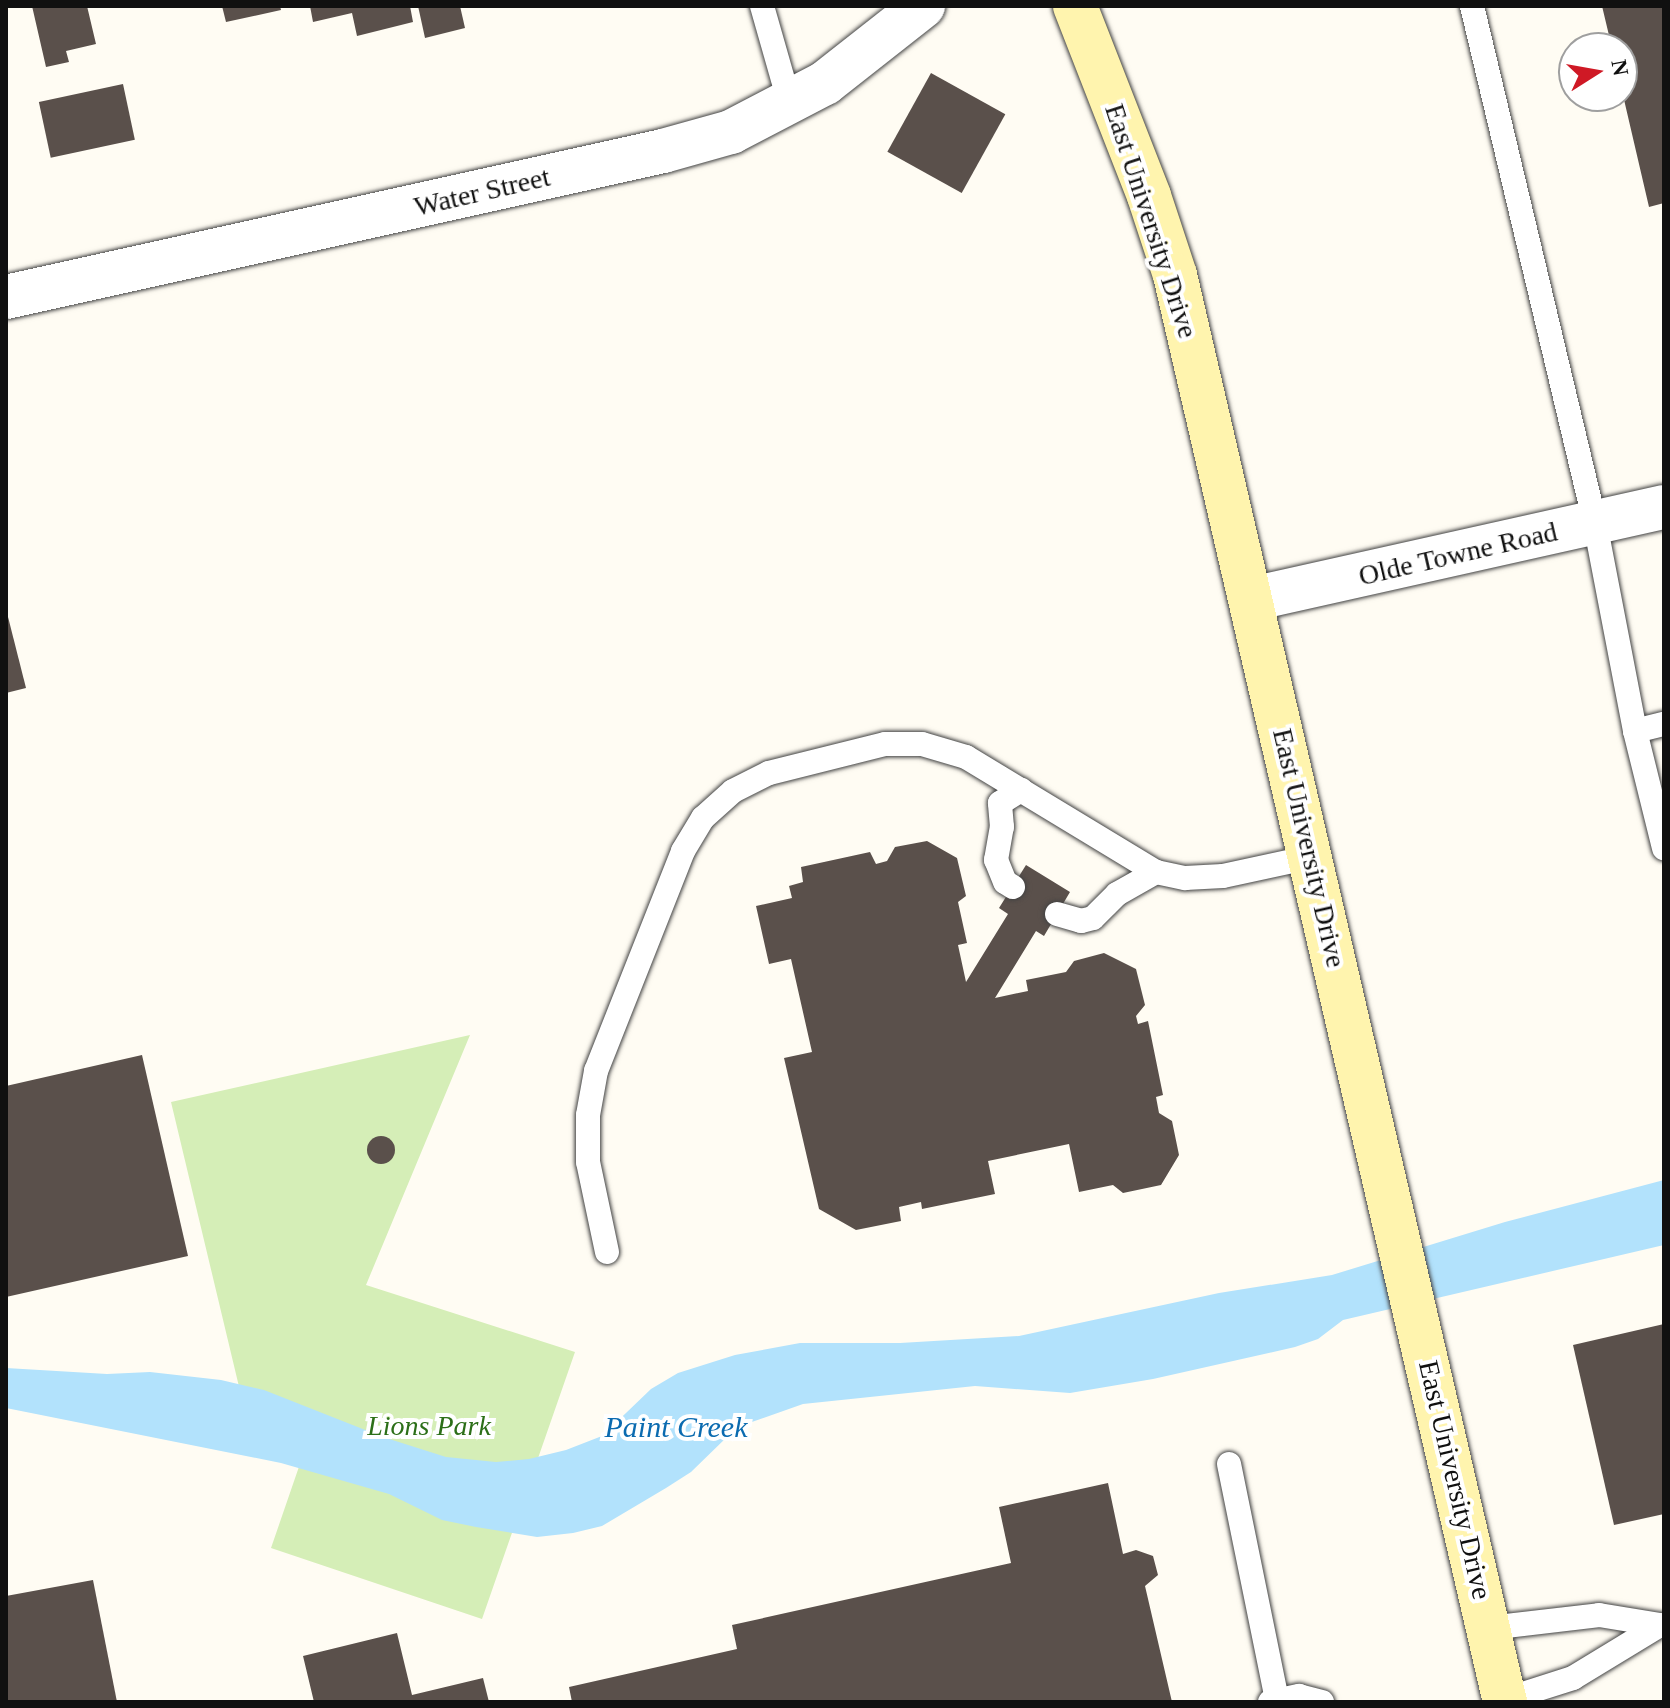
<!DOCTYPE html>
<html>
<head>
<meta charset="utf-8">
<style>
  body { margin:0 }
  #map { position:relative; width:1670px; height:1708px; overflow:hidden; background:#fffcf3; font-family:Georgia,serif }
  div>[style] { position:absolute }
  .green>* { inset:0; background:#d5eeb7 }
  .water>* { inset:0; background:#b2e2fc }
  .building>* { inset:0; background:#5a504b; transform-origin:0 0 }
  .round { border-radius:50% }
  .roads { filter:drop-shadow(0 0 2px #434343) drop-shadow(0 0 2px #434343) }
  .lane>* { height:24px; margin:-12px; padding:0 12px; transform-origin:12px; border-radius:12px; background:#fff }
  .street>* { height:44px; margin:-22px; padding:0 22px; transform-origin:22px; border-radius:22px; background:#fff }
  .secondary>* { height:44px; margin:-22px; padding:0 22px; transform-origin:22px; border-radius:22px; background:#fff4ae }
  span { translate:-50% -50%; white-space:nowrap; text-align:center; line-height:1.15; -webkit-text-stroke:8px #fff; paint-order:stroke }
  .street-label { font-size:28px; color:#101010 }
  .park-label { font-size:28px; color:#2c6f18; font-style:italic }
  .water-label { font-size:30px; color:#0b6bb0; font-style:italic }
  .frame { position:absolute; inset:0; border:8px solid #101010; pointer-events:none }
  .north { position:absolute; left:1558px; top:32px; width:80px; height:80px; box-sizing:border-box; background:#fff; border:2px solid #9f9f9f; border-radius:50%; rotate:79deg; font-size:22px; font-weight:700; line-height:32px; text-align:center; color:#101010 }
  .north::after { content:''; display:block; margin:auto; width:28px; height:36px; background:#cf1925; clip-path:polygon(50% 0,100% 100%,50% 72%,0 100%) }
</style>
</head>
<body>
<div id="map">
  <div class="green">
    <i style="clip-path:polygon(470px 1035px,366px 1285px,575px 1352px,482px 1619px,271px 1548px,313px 1426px,246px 1416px,171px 1102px)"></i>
  </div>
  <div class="water">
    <i style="clip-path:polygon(1664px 1180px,1664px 1245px,1343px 1320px,1318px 1339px,1295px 1347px,1153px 1379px,1070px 1393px,975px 1386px,803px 1404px,749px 1423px,728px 1436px,691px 1472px,666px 1488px,602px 1526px,573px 1533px,537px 1537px,476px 1527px,442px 1520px,389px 1494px,281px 1463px,6px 1408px,6px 1368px,107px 1374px,150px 1372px,221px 1380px,264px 1390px,383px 1437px,446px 1457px,496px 1462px,529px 1459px,566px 1450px,602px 1436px,651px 1389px,678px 1373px,735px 1355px,800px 1343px,900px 1343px,1019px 1336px,1219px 1293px,1332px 1275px,1505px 1222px)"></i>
  </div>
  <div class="building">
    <i style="clip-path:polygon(32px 6px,87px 6px,96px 44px,66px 51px,69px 62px,46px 67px)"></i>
    <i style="clip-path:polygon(222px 6px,280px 6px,281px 10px,226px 22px)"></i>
    <i style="clip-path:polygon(310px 6px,410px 6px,413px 22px,357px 36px,352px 13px,313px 22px)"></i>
    <i style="clip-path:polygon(418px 6px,460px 6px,465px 28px,425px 38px)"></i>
    <i style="clip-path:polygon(1602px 6px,1664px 6px,1664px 203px,1649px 207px,1622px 91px,1622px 48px,1612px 48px)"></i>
    <i style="left:931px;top:73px;width:85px;height:90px;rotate:29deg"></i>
    <i style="left:123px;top:84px;width:57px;height:86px;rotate:78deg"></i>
    <i style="clip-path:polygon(6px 609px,26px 688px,6px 693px)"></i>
    <i style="clip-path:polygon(927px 841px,957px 858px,966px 896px,958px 902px,967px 943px,958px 945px,966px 982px,1008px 914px,999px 908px,1026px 865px,1070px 892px,1044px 936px,1036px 931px,995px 998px,1028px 991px,1026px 980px,1066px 972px,1074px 961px,1104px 953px,1136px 969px,1145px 1005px,1136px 1016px,1138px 1024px,1148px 1021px,1163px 1095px,1156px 1097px,1159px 1113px,1172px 1121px,1179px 1155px,1161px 1185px,1123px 1193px,1113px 1185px,1079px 1192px,1069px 1144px,988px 1161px,995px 1194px,922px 1209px,921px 1202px,899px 1207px,901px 1221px,856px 1230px,819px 1209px,784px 1058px,812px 1052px,791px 959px,769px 964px,756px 906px,792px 898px,789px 886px,803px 882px,801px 867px,870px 852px,876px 864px,887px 861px,895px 847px)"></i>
    <i style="clip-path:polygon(142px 1055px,188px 1256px,6px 1297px,6px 1086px)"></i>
    <i class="round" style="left:367px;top:1136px;width:28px;height:28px"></i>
    <i style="clip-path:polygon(1664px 1324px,1664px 1514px,1614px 1525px,1573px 1345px)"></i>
    <i style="clip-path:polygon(1108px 1483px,1123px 1554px,1136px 1550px,1153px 1556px,1158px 1575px,1145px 1586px,1172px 1702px,572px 1702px,569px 1687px,737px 1649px,732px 1625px,1011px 1563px,999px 1507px)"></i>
    <i style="clip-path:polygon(93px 1580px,117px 1702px,6px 1702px,6px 1596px)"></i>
    <i style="clip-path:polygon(397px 1633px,412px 1695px,483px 1678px,489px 1702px,314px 1702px,303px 1656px)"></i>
  </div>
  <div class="roads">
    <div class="lane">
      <i style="left:762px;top:6px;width:102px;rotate:74.1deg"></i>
      <i style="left:1472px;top:6px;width:531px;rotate:76.62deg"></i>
      <i style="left:1595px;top:523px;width:212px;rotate:79.1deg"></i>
      <i style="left:1635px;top:731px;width:30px;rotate:-14deg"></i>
      <i style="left:1635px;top:731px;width:121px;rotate:76.1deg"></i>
      <i style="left:1013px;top:887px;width:9px;rotate:-148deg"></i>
      <i style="left:1005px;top:882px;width:24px;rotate:-112deg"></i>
      <i style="left:996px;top:860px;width:34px;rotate:-80deg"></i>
      <i style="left:1002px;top:827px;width:24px;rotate:-95deg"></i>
      <i style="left:1000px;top:803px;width:25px;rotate:-32deg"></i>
      <i style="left:1057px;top:914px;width:25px;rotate:16deg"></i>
      <i style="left:1081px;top:921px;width:12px;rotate:-14deg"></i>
      <i style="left:1093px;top:918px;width:34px;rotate:-45deg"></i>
      <i style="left:1117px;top:894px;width:45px;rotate:-29.4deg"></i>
      <i style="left:607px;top:1252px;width:92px;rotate:-101.9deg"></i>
      <i style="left:588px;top:1162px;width:47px;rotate:-90deg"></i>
      <i style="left:588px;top:1115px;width:45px;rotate:-79.7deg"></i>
      <i style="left:596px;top:1071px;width:237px;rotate:-68.4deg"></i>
      <i style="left:683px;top:851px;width:39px;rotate:-59deg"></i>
      <i style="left:703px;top:818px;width:40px;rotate:-42deg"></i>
      <i style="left:733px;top:791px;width:40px;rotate:-26.6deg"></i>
      <i style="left:769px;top:773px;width:120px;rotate:-14deg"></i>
      <i style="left:885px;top:744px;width:37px"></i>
      <i style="left:922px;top:744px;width:46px;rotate:16.5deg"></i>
      <i style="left:966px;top:757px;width:222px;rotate:31.2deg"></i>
      <i style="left:1156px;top:872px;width:30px;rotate:12deg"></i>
      <i style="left:1185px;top:878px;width:38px;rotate:-3deg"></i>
      <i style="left:1223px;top:876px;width:90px;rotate:-12.2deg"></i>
      <i style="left:1229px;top:1464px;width:240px;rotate:78.5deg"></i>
      <i style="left:1489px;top:1628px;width:111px;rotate:-6.7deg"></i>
      <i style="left:1599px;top:1615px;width:62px;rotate:9.3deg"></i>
      <i style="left:1660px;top:1625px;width:102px;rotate:148.7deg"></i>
      <i style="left:1573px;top:1678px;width:72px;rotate:162.3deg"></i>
      <i style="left:1270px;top:1702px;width:30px;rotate:-12deg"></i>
      <i style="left:1299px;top:1696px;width:24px;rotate:15deg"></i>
    </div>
    <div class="street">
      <i style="left:6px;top:297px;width:673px;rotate:-12.53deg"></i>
      <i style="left:663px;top:151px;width:71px;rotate:-15.6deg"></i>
      <i style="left:731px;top:132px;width:106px;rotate:-27.5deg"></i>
      <i style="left:825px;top:83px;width:125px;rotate:-38.2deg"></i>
      <i style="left:1252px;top:599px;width:422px;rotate:-12.6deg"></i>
    </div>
    <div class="secondary">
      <i style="left:1075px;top:6px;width:204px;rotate:68.7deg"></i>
      <i style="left:1149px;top:196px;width:83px;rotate:71.8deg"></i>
      <i style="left:1175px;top:275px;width:1465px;rotate:76.98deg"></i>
    </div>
  </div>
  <div class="street-label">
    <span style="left:482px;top:192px;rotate:-13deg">Water Street</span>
    <span style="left:1151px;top:221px;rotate:72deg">East University Drive</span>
    <span style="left:1458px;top:554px;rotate:-13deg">Olde Towne Road</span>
    <span style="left:1309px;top:848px;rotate:77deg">East University Drive</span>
    <span style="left:1455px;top:1480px;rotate:77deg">East University Drive</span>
  </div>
  <div class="park-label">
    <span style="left:429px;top:1426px">Lions Park</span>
  </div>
  <div class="water-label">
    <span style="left:676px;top:1427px">Paint Creek</span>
  </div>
  <div class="frame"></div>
  <div class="north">N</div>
</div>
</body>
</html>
